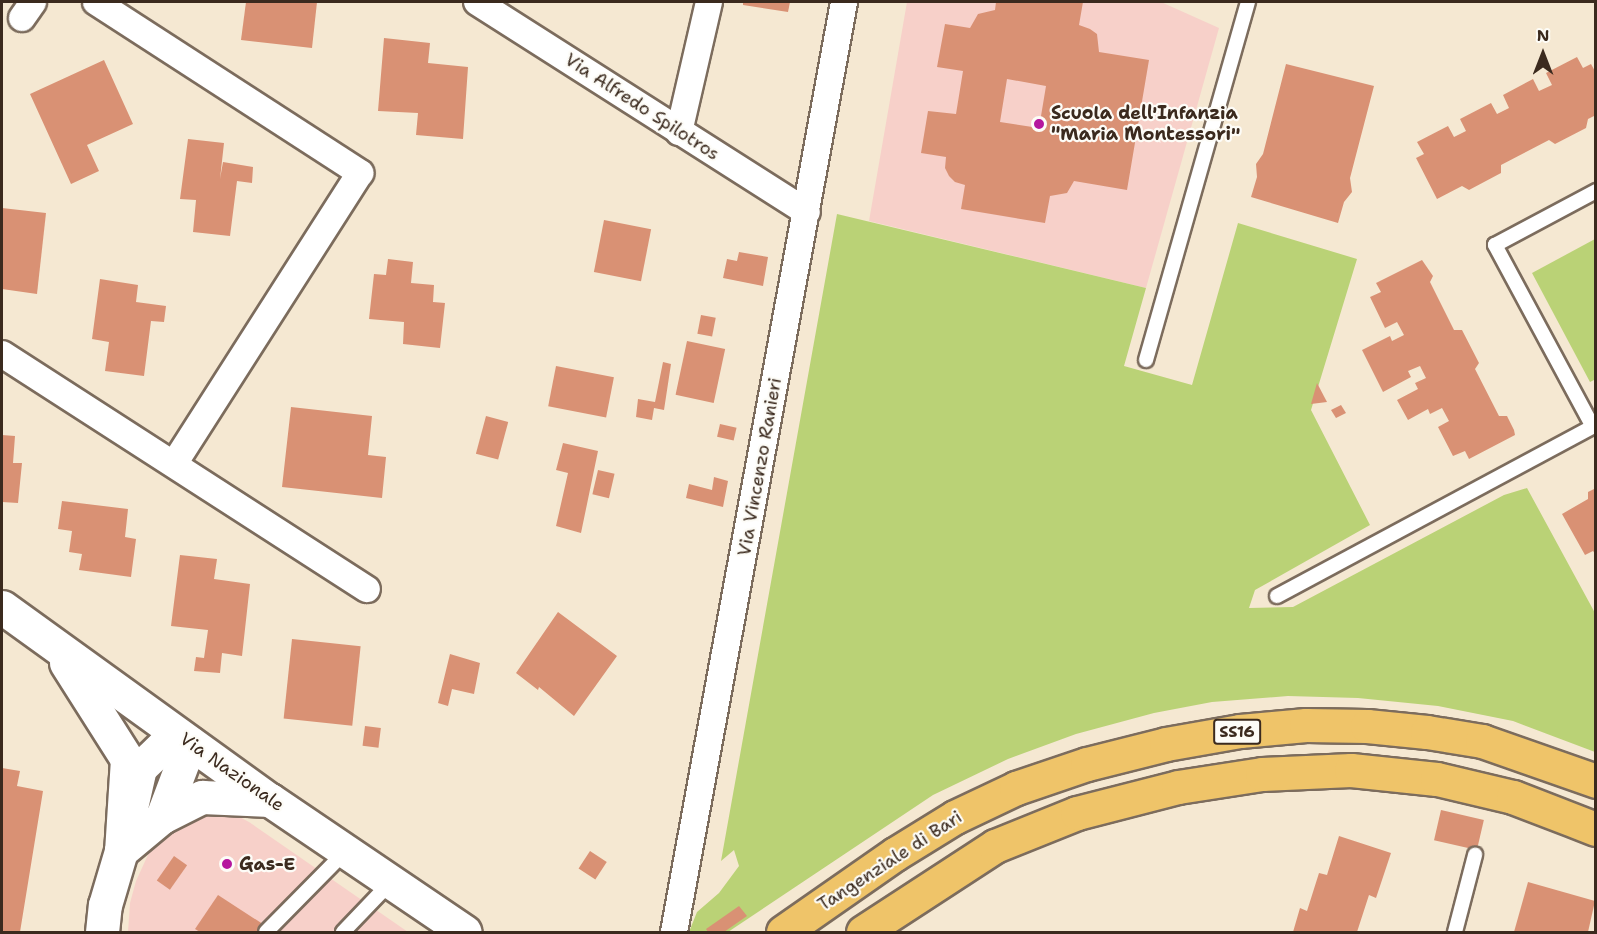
<!DOCTYPE html>
<style>
body{margin:0}
#map{position:relative;width:1597px;height:934px;overflow:hidden;background:#f5e8d2;font-family:"Shantell Sans",sans-serif}
div>[style]{position:absolute}
[style*='--x']{left:calc(var(--x)*1px);top:calc(var(--y)*1px);width:calc(var(--w)*1px);rotate:calc(var(--a)*1deg)}
.built>*{inset:0;background:#f7d0c9}
.green>*{inset:0;background:#bad276}
.building>*{inset:0;background:#d99174;transform-origin:0 0}
.roads{filter:drop-shadow(2px 0 #7c6c5d) drop-shadow(-2px 0 #7c6c5d) drop-shadow(0 2px #7c6c5d) drop-shadow(0 -2px #7c6c5d)}
.service>*{height:14px;margin:-7px;padding:0 7px;transform-origin:7px;border-radius:7px;background:#fff}
.minor>*{height:26px;margin:-13px;padding:0 13px;transform-origin:13px;border-radius:13px;background:#fff}
.tertiary>*{height:33px;margin:-16.5px;padding:0 16.5px;transform-origin:16.5px;border-radius:16.5px;background:#fff}
.trunk>*{height:33px;margin:-16.5px;padding:0 16.5px;transform-origin:16.5px;border-radius:16.5px;background:#efc469}
.dots>*{width:16px;height:16px;translate:-50% -50%;box-sizing:border-box;border:3px solid #fdfcf7;border-radius:50%}
span{translate:-50% -50%;white-space:nowrap;text-align:center;line-height:1.15;-webkit-text-stroke:4.5px #fdfcf7;paint-order:stroke}
.shield-label span{padding:2px 4px;background:#fdfcf7;border:2px solid;border-radius:4px;-webkit-text-stroke-width:0}
.shield-label{font-size:16px;color:#3b2a1e;font-weight:700}
.street-label{font-size:18px;color:#3b2a1e}
.poi-label{font-size:18px;color:#3b2a1e;font-weight:700}
.left{translate:0 -50%;text-align:left}
.frame{position:absolute;inset:0;border:3px solid #3b2a1e;pointer-events:none}
.north{position:absolute;left:1513px;top:24px;width:60px;height:60px;-webkit-text-stroke:4px #fdfcf7;paint-order:stroke;rotate:0deg;font-size:16px;font-weight:700;line-height:24px;text-align:center;color:#3b2a1e}
.north::after{content:'';display:block;margin:auto;width:21px;height:27px;background:#3b2a1e;clip-path:polygon(50% 0,100% 100%,50% 72%,0 100%)}
</style>
<div id="map">
<div class="built">
<i style="clip-path:polygon(907px 2px,1161px 2px,1219px 28px,1146px 288px,869px 221px)"></i>
<i style="clip-path:polygon(200px 811px,232px 813px,249px 822px,408px 932px,128px 932px,130px 903px,136px 881px,152px 846px,163px 832px)"></i>
</div>
<div class="green">
<i style="clip-path:polygon(837px 214px,1146px 288px,1124px 366px,1192px 385px,1238px 223px,1357px 259px,1311px 410px,1370px 525px,1255px 590px,1249px 608px,1293px 607px,1504px 495px,1527px 488px,1595px 613px,1595px 752px,1513px 721px,1438px 706px,1358px 698px,1288px 696px,1212px 702px,1154px 713px,1076px 734px,1008px 759px,933px 795px,728px 932px,689px 932px,697px 912px,719px 893px,739px 866px,734px 850px,721px 861px)"></i>
<i style="clip-path:polygon(1595px 239px,1596px 379px,1590px 382px,1532px 273px)"></i>
</div>
<div class="building">
<i style="clip-path:polygon(246px 2px,317px 2px,312px 48px,241px 40px)"></i>
<i style="clip-path:polygon(743px 2px,790px 2px,788px 12px,743px 5px)"></i>
<i style="clip-path:polygon(evenodd,996px 2px,1083px 2px,1079px 25px,1090px 29px,1097px 34px,1099px 52px,1149px 60px,1127px 190px,1074px 181px,1067px 193px,1050px 196px,1045px 223px,961px 209px,965px 185px,955px 182px,949px 176px,945px 168px,946px 157px,921px 153px,928px 111px,956px 114px,963px 71px,937px 67px,945px 24px,970px 28px,978px 14px,995px 10px,996px 2px,1007px 79px,1046px 86px,1039px 128px,1000px 122px,1007px 79px)"></i>
<i style="clip-path:polygon(384px 38px,430px 43px,428px 63px,468px 67px,463px 139px,416px 135px,418px 113px,378px 111px)"></i>
<i style="clip-path:polygon(1577px 57px,1583px 68px,1591px 64px,1596px 73px,1596px 115px,1588px 119px,1586px 128px,1555px 144px,1549px 140px,1501px 165px,1501px 173px,1469px 190px,1462px 186px,1437px 199px,1416px 158px,1424px 154px,1417px 142px,1448px 126px,1454px 137px,1466px 131px,1460px 119px,1491px 103px,1497px 114px,1509px 108px,1503px 95px,1533px 79px,1539px 91px,1552px 85px,1546px 73px)"></i>
<i style="clip-path:polygon(104px 60px,133px 124px,87px 145px,99px 171px,71px 184px,30px 94px)"></i>
<i style="clip-path:polygon(1286px 64px,1374px 86px,1350px 178px,1352px 192px,1344px 202px,1338px 223px,1251px 197px,1257px 177px,1256px 164px,1263px 154px)"></i>
<i style="clip-path:polygon(188px 139px,224px 143px,220px 179px,223px 162px,253px 167px,252px 183px,237px 181px,230px 236px,193px 232px,196px 200px,180px 199px)"></i>
<i style="clip-path:polygon(2px 208px,46px 213px,37px 294px,2px 289px)"></i>
<i style="left:604px;top:220px;width:48px;height:53px;rotate:11deg"></i>
<i style="clip-path:polygon(739px 252px,768px 257px,763px 286px,723px 278px,727px 259px,737px 261px)"></i>
<i style="clip-path:polygon(388px 259px,413px 262px,411px 283px,434px 285px,433px 302px,445px 303px,440px 348px,403px 344px,404px 322px,369px 319px,374px 274px,386px 275px)"></i>
<i style="clip-path:polygon(1422px 260px,1433px 276px,1430px 282px,1454px 330px,1462px 330px,1479px 363px,1475px 369px,1499px 416px,1507px 416px,1514px 430px,1515px 435px,1469px 459px,1465px 451px,1453px 456px,1438px 427px,1449px 421px,1442px 408px,1430px 414px,1428px 409px,1408px 420px,1397px 400px,1418px 389px,1415px 383px,1426px 378px,1420px 366px,1408px 371px,1411px 377px,1383px 392px,1362px 350px,1390px 336px,1392px 341px,1404px 335px,1397px 322px,1385px 328px,1370px 297px,1381px 292px,1376px 283px)"></i>
<i style="clip-path:polygon(100px 279px,138px 285px,136px 302px,166px 306px,164px 322px,151px 321px,144px 376px,105px 371px,109px 342px,92px 339px)"></i>
<i style="left:701px;top:315px;width:15px;height:19px;rotate:11deg"></i>
<i style="left:687px;top:341px;width:39px;height:55px;rotate:12deg"></i>
<i style="clip-path:polygon(663px 362px,671px 364px,664px 410px,654px 408px,652px 420px,636px 417px,638px 399px,655px 402px)"></i>
<i style="left:556px;top:366px;width:59px;height:41px;rotate:11deg"></i>
<i style="clip-path:polygon(1317px 383px,1327px 402px,1311px 404px)"></i>
<i style="clip-path:polygon(1341px 405px,1346px 413px,1336px 418px,1331px 410px)"></i>
<i style="clip-path:polygon(291px 407px,372px 416px,368px 455px,386px 457px,382px 498px,282px 487px)"></i>
<i style="left:486px;top:416px;width:23px;height:39px;rotate:15deg"></i>
<i style="left:720px;top:424px;width:17px;height:13px;rotate:13deg"></i>
<i style="clip-path:polygon(2px 435px,15px 436px,13px 463px,22px 463px,18px 503px,2px 502px)"></i>
<i style="clip-path:polygon(563px 443px,598px 451px,581px 533px,556px 526px,568px 473px,556px 470px)"></i>
<i style="left:598px;top:470px;width:17px;height:25px;rotate:13deg"></i>
<i style="clip-path:polygon(714px 477px,728px 481px,723px 507px,686px 498px,689px 484px,712px 490px)"></i>
<i style="clip-path:polygon(1596px 488px,1596px 555px,1593px 551px,1585px 555px,1562px 514px,1588px 499px,1588px 492px)"></i>
<i style="clip-path:polygon(62px 501px,128px 509px,125px 537px,136px 539px,131px 577px,79px 570px,82px 554px,69px 552px,72px 531px,58px 529px)"></i>
<i style="clip-path:polygon(180px 555px,217px 559px,214px 579px,250px 584px,242px 656px,222px 653px,220px 673px,194px 671px,196px 657px,204px 658px,208px 630px,171px 626px)"></i>
<i style="clip-path:polygon(558px 612px,617px 656px,574px 716px,539px 687px,538px 690px,516px 673px)"></i>
<i style="left:292px;top:639px;width:69px;height:80px;rotate:6deg"></i>
<i style="clip-path:polygon(450px 654px,480px 663px,474px 694px,452px 689px,448px 706px,438px 703px)"></i>
<i style="left:365px;top:726px;width:16px;height:20px;rotate:7deg"></i>
<i style="clip-path:polygon(2px 768px,20px 771px,17px 786px,43px 791px,20px 932px,2px 932px)"></i>
<i style="left:1441px;top:810px;width:44px;height:31px;rotate:13deg"></i>
<i style="clip-path:polygon(1339px 836px,1391px 853px,1376px 898px,1369px 895px,1357px 932px,1293px 932px,1300px 908px,1307px 911px,1319px 873px,1327px 875px)"></i>
<i style="left:590px;top:851px;width:20px;height:21px;rotate:33deg"></i>
<i style="left:174px;top:856px;width:16px;height:30px;rotate:35deg"></i>
<i style="clip-path:polygon(1528px 882px,1595px 901px,1588px 932px,1514px 932px)"></i>
<i style="clip-path:polygon(218px 895px,275px 932px,200px 932px,195px 929px)"></i>
<i style="clip-path:polygon(739px 906px,747px 916px,724px 932px,708px 932px,706px 929px)"></i>
</div>
<div class="roads">
<div class="service">
<i style="--x:1146;--y:360;--w:372;--a:-74.1"></i>
<i style="--x:1593;--y:427;--w:207;--a:-118.3"></i>
<i style="--x:1495;--y:245;--w:115;--a:-28.1"></i>
<i style="--x:1277;--y:596;--w:362;--a:-28.2"></i>
<i style="--x:266;--y:932;--w:114;--a:-45.4"></i>
<i style="--x:343;--y:932;--w:69;--a:-46.2"></i>
<i style="--x:1455;--y:932;--w:80;--a:-75.4"></i>
</div>
<div class="minor">
<i style="--x:96;--y:2;--w:315;--a:32.9"></i>
<i style="--x:360;--y:173;--w:345;--a:122.6"></i>
<i style="--x:477;--y:2;--w:391;--a:32.5"></i>
<i style="--x:22;--y:18;--w:19;--a:-55"></i>
<i style="--x:679;--y:132;--w:133;--a:-77"></i>
<i style="--x:2;--y:354;--w:434;--a:32.8"></i>
<i style="--x:674;--y:932;--w:945;--a:-79.64"></i>
</div>
<div class="tertiary">
<i style="--x:2;--y:607;--w:330;--a:35.8"></i>
<i style="--x:270;--y:800;--w:235;--a:34.1"></i>
<i style="--x:66;--y:663;--w:114;--a:57.6"></i>
<i style="--x:127;--y:759;--w:92;--a:93.7"></i>
<i style="--x:162;--y:817;--w:79;--a:-69.3"></i>
<i style="--x:121;--y:851;--w:53;--a:-39.7"></i>
<i style="--x:162;--y:817;--w:45;--a:-26.6"></i>
<i style="--x:202;--y:797;--w:68;--a:2.5"></i>
<i style="--x:102;--y:932;--w:27;--a:-84"></i>
<i style="--x:105;--y:905;--w:56;--a:-73.5"></i>
<i style="--x:121;--y:851;--w:85;--a:-77.1"></i>
<i style="--x:140;--y:768;--w:33;--a:-44"></i>
<i style="--x:164;--y:745;--w:26;--a:-4"></i>
</div>
<div class="trunk">
<i style="--x:783;--y:932;--w:136;--a:-34.9"></i>
<i style="--x:895;--y:854;--w:70;--a:-31.7"></i>
<i style="--x:955;--y:817;--w:68;--a:-25.4"></i>
<i style="--x:1016;--y:788;--w:75;--a:-18.7"></i>
<i style="--x:1087;--y:764;--w:81;--a:-14.2"></i>
<i style="--x:1166;--y:744;--w:75;--a:-10"></i>
<i style="--x:1240;--y:731;--w:66;--a:-5.2"></i>
<i style="--x:1306;--y:725;--w:61;--a:0.9"></i>
<i style="--x:1367;--y:726;--w:60;--a:5.7"></i>
<i style="--x:1427;--y:732;--w:56;--a:9.3"></i>
<i style="--x:1482;--y:741;--w:121;--a:19.3"></i>
<i style="--x:863;--y:932;--w:158;--a:-33.1"></i>
<i style="--x:995;--y:846;--w:88;--a:-21.9"></i>
<i style="--x:1077;--y:813;--w:104;--a:-14.4"></i>
<i style="--x:1178;--y:787;--w:85;--a:-8.8"></i>
<i style="--x:1262;--y:774;--w:89;--a:-2.6"></i>
<i style="--x:1351;--y:770;--w:86;--a:6"></i>
<i style="--x:1437;--y:779;--w:78;--a:13.3"></i>
<i style="--x:1513;--y:797;--w:89;--a:21.1"></i>
</div>
</div>
<div class="dots">
<i style="left:1039px;top:124px;background:#b5179e"></i>
<i style="left:227px;top:864px;background:#b5179e"></i>
</div>
<div class="shield-label">
<span style="left:1237px;top:732px">SS16</span>
</div>
<div class="street-label">
<span style="left:642px;top:107px;rotate:33deg">Via Alfredo Spilotros</span>
<span style="left:760px;top:467px;rotate:-80deg">Via Vincenzo Ranieri</span>
<span style="left:232px;top:772px;rotate:35deg">Via Nazionale</span>
<span style="left:890px;top:861px;rotate:-33deg">Tangenziale di Bari</span>
</div>
<div class="poi-label">
<span class="left" style="left:1051px;top:124px">Scuola dell'Infanzia<br>"Maria Montessori"</span>
<span class="left" style="left:239px;top:864px">Gas-E</span>
</div>
<div class="frame"></div>
<div class="north">N</div>
</div>
